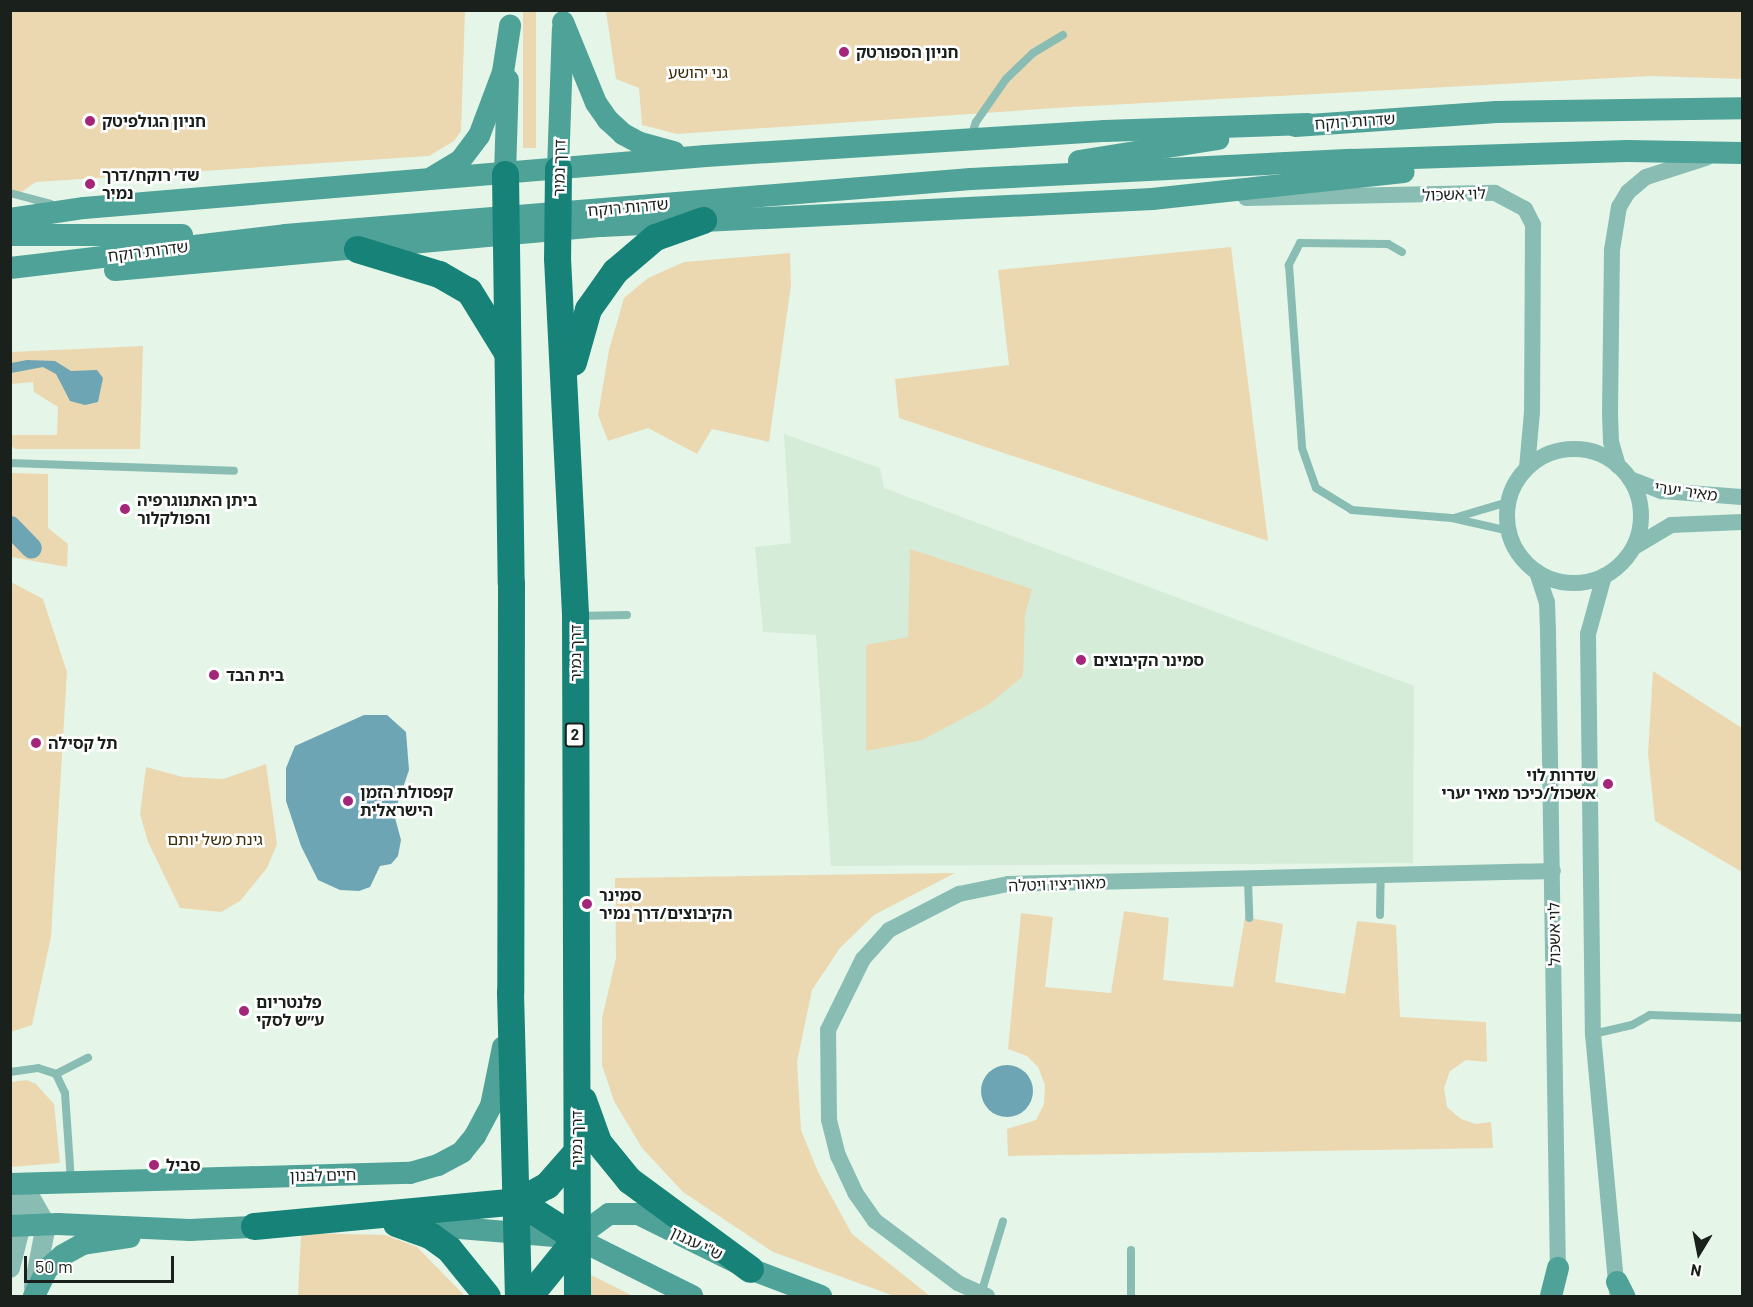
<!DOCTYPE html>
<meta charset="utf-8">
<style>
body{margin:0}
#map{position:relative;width:1753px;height:1307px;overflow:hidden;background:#e5f6e8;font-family:Barlow,"Noto Sans Hebrew",sans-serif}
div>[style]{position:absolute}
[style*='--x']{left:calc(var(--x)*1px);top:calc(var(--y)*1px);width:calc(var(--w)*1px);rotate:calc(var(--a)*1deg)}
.built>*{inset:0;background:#d4ecd8}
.green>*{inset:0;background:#ebd8b1;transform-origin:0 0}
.water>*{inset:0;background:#6da5b4}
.round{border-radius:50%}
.canal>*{height:21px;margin:-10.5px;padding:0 10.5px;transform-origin:10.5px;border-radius:10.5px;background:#6da5b4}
.service>*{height:8px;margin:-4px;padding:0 4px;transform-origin:4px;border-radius:4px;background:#89bdb4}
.minor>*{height:16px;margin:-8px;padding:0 8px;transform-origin:8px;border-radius:8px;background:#89bdb4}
.minor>.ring{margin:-8px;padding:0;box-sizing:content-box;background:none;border:16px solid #89bdb4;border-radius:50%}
.tertiary>*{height:20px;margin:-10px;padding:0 10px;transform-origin:10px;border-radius:10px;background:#89bdb4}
.secondary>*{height:22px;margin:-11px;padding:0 11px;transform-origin:11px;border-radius:11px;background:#4fa297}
.trunk>*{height:27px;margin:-13.5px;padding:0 13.5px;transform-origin:13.5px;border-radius:13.5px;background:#168278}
.dots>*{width:16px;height:16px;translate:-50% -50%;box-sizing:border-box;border:3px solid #fff;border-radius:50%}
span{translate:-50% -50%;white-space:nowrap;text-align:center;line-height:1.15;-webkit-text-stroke:5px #fff;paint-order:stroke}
.shield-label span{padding:2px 4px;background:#fff;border:2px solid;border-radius:4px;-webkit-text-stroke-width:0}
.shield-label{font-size:15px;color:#1a201b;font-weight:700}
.poi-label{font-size:16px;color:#1a201b;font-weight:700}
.left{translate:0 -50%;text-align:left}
.right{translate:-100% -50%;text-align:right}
.park-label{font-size:16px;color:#3c2c07}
.street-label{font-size:16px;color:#1a201b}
.frame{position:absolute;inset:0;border:12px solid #1a201b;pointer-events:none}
.north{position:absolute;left:1669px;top:1223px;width:60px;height:60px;-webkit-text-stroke:4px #fff;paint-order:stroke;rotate:190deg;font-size:16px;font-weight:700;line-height:24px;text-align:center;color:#1a201b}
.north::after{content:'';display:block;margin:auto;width:21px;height:27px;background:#1a201b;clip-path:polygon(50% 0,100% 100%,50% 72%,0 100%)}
.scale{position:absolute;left:24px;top:1256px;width:150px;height:27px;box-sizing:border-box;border:3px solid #1a201b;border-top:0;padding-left:8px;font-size:18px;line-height:21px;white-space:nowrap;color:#1a201b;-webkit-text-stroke:4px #fff;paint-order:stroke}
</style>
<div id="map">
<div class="built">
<i style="clip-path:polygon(784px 434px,880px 468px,884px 488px,1414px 686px,1413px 863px,831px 866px,816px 635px,763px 632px,755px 547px,791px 543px)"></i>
</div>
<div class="green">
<i style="clip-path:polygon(11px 11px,465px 11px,461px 131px,454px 141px,429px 156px,36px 182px,11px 199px)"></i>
<i style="left:523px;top:11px;width:13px;height:137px"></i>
<i style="clip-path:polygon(606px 11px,1742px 11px,1742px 79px,1652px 76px,1071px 107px,677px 134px,642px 125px,639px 88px,616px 79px)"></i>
<i style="clip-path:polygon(1231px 247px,1268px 541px,899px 418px,895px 379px,1009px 365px,998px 270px)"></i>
<i style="clip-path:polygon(790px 253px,791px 285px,769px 442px,712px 429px,697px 454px,648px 428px,608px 441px,598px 415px,609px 350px,624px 298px,648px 278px,684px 262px)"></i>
<i style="clip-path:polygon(143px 346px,140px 449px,15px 449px,11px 445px,11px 435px,57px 435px,58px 407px,34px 392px,33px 382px,11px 384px,11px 352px)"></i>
<i style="clip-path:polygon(11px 473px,48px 474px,48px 528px,68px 544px,67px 567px,11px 557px)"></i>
<i style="clip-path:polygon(910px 549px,1032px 589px,1025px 615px,1023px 676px,988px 705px,922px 740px,866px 751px,866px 645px,908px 637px)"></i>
<i style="clip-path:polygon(11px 582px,43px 599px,67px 672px,51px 937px,32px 1025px,11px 1032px)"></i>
<i style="clip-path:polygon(1653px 671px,1742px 728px,1742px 872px,1655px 821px,1648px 753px)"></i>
<i style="clip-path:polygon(266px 764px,277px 844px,267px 868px,240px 901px,221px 912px,180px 908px,148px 842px,140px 814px,146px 767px,183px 777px,223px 779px)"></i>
<i style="clip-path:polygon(955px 873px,874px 915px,840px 948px,812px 990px,797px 1062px,801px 1130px,818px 1172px,852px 1234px,930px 1296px,894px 1296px,773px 1252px,683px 1192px,642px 1148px,614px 1101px,602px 1065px,602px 1018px,616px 958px,615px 878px)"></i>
<i style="clip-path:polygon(1124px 911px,1169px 918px,1163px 980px,1233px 987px,1245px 917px,1283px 924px,1275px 982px,1345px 994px,1357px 921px,1396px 925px,1400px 1017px,1486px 1022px,1487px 1062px,1466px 1060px,1450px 1071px,1444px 1088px,1447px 1107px,1461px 1119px,1476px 1124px,1491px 1122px,1493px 1148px,1008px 1156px,1007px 1129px,1036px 1120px,1044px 1104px,1045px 1085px,1038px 1067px,1027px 1056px,1008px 1049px,1021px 913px,1053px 917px,1045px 987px,1111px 993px)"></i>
<i style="clip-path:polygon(27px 1080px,36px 1084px,54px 1104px,60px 1163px,11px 1167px,11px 1082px)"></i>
<i style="clip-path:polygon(301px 1233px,385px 1235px,417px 1247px,465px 1296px,298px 1296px)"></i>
<i style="clip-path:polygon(587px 1273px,633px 1296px,587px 1296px)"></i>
</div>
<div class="water">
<i style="clip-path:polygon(27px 360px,55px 361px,71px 371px,97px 370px,103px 378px,98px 402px,85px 405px,70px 401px,56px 374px,43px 367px,11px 373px,11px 363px)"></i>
<i style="clip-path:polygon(364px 715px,387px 715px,406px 732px,409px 770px,394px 814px,401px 840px,398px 856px,391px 864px,380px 866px,370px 887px,359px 891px,340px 890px,318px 880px,301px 846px,286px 801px,286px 768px,295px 746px)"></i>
<i class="round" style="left:981px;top:1065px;width:52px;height:52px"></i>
</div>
<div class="canal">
<i style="--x:10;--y:526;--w:30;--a:46"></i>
</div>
<div class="service">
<i style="--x:971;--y:137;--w:16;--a:-72"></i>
<i style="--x:976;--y:122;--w:52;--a:-55.1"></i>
<i style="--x:1006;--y:79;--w:37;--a:-44"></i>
<i style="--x:1033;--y:53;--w:35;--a:-31"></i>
<i style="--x:10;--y:193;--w:42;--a:15"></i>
<i style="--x:1402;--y:252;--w:16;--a:-150"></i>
<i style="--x:1388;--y:244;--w:88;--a:-179.3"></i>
<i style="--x:1300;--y:243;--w:25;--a:117"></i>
<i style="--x:1289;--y:265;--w:183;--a:85.9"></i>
<i style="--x:1302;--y:448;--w:42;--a:70.7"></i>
<i style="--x:1316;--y:488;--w:42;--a:31.4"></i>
<i style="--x:1352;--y:510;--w:100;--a:4.6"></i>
<i style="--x:1452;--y:518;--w:58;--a:12.8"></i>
<i style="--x:10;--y:463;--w:224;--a:2"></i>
<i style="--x:1454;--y:518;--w:56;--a:-16.5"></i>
<i style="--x:578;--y:616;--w:49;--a:-1.2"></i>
<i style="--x:1248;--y:880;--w:38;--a:88"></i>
<i style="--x:1380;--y:915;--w:39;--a:-89"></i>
<i style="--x:1593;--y:1034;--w:40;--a:-13"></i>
<i style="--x:1632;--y:1025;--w:21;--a:-29"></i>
<i style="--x:1650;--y:1015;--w:92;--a:1.9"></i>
<i style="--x:10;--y:1072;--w:28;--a:-8"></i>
<i style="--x:38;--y:1068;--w:19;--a:18"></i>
<i style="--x:56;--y:1074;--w:21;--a:65"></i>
<i style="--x:65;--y:1093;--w:88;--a:86.1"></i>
<i style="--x:56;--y:1074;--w:36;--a:-27"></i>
<i style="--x:1131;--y:1250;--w:46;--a:90"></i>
<i style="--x:981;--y:1294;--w:76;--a:-73.2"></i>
</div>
<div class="minor">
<i style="--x:1246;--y:198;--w:249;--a:-1.2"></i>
<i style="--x:1495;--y:193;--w:34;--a:28"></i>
<i style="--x:1525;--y:209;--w:18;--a:63"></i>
<i style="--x:1533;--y:225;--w:187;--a:90.3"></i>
<i style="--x:1532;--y:412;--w:56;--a:95.1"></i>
<i class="ring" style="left:1507px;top:449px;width:118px;height:118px"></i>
<i style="--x:1618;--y:466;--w:25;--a:-106"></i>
<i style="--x:1611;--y:442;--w:29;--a:-92"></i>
<i style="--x:1610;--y:413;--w:163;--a:-89.3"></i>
<i style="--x:1612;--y:250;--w:44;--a:-80.8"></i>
<i style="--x:1619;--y:207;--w:17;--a:-59"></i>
<i style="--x:1628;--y:192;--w:23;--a:-40"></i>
<i style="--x:1646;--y:177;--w:63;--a:-17.6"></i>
<i style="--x:1630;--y:479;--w:34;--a:21"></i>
<i style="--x:1662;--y:491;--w:80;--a:4.3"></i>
<i style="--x:1634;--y:547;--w:43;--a:-30.7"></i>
<i style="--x:1671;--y:525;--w:71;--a:-2.4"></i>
<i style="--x:1537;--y:572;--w:32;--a:72"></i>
<i style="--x:1547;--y:602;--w:29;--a:88"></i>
<i style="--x:1548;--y:631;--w:646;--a:89.11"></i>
<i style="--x:1604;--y:576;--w:60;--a:105.4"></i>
<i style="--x:1588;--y:634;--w:400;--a:89.3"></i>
<i style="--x:1593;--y:1034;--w:260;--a:84.7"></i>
<i style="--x:987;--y:1296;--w:32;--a:-156"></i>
<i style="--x:958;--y:1283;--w:104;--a:-143.2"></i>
<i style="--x:875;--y:1221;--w:35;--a:-125"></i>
<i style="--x:855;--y:1192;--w:40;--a:-115"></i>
<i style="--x:838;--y:1156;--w:37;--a:-104"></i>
<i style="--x:829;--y:1120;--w:90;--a:-90.6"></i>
<i style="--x:828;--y:1030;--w:79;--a:-63.8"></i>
<i style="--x:863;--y:959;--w:39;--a:-48"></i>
<i style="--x:889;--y:930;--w:79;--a:-27.2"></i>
<i style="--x:959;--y:894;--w:50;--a:-11.5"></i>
<i style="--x:1008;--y:884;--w:545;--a:-1.37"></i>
</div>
<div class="tertiary">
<i style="--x:22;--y:1183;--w:48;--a:60.3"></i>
<i style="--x:46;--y:1225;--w:63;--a:101"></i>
<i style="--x:10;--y:1268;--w:44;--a:-75.7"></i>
<i style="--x:21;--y:1225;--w:42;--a:-88.6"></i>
</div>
<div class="secondary">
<i style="--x:563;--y:22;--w:87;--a:67.8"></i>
<i style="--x:596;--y:103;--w:21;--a:55"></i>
<i style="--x:608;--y:120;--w:21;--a:43"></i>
<i style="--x:623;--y:134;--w:19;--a:28"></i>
<i style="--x:640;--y:143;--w:35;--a:15"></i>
<i style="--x:1295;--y:126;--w:202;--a:-4"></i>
<i style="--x:1497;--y:112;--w:245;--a:-0.9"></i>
<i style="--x:1079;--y:161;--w:141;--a:-9"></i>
<i style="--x:558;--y:169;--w:140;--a:-88"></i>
<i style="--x:505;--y:174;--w:94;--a:-88.2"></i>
<i style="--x:433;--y:177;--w:31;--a:-31"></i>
<i style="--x:460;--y:161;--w:31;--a:-53"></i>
<i style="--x:479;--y:136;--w:68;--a:-69.4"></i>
<i style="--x:503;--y:72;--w:47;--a:-81.3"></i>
<i style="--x:10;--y:219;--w:75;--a:-8.5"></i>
<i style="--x:84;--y:208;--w:624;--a:-4.78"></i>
<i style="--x:706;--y:156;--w:400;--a:-3.6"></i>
<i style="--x:1105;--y:131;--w:203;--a:-2"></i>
<i style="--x:10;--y:235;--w:172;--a:0"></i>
<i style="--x:10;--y:268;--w:277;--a:-6.8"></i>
<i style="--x:285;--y:235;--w:688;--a:-4.67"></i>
<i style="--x:971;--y:179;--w:381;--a:-2.9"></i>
<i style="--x:1352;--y:160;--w:275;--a:-1.9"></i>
<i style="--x:1627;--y:151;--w:115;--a:1"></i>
<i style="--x:115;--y:270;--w:489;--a:-5.2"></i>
<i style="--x:602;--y:226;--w:551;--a:-2.81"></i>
<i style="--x:1152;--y:199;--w:253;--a:-6.1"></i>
<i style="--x:10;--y:1184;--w:400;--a:-1.6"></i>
<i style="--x:410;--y:1173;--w:29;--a:-16"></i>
<i style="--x:438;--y:1165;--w:27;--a:-28"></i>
<i style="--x:462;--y:1152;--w:21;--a:-51"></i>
<i style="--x:475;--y:1136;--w:34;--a:-62"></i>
<i style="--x:491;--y:1106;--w:60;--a:-78.5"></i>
<i style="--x:411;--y:1224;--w:166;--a:4.8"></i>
<i style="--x:576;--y:1238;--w:130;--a:26.6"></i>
<i style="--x:10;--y:1226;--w:48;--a:-2.4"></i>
<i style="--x:58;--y:1224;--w:132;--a:2.6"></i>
<i style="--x:190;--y:1230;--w:80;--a:-2.9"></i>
<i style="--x:576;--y:1238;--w:41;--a:-36"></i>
<i style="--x:609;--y:1214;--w:29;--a:0"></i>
<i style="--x:638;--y:1214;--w:125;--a:26.2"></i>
<i style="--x:750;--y:1269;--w:76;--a:20.8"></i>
<i style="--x:1617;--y:1282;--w:16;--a:63"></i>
<i style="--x:34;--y:1296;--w:30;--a:-64"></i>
<i style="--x:47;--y:1269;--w:21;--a:-41"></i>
<i style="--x:63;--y:1255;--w:23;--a:-29"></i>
<i style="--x:83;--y:1244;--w:47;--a:-8.7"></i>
<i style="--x:1551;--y:1296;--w:29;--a:-76"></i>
</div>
<div class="trunk">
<i style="--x:558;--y:169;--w:89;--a:90.6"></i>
<i style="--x:557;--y:258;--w:358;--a:87.1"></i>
<i style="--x:575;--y:616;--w:680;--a:89.83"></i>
<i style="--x:505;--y:174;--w:409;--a:89.2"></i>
<i style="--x:511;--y:583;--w:409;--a:90.1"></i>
<i style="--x:510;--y:992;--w:304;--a:88.5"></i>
<i style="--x:357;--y:249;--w:86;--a:17"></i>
<i style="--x:439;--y:274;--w:34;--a:30"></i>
<i style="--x:469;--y:291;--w:70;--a:58.3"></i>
<i style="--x:573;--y:362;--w:55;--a:-74.2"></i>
<i style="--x:588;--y:309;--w:47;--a:-54.6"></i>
<i style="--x:615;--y:271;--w:52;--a:-40.4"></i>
<i style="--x:655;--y:237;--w:51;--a:-19.5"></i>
<i style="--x:583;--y:1100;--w:45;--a:70.3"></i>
<i style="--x:598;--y:1142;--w:49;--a:50.8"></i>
<i style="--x:629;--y:1180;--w:150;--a:36.3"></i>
<i style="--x:518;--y:1201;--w:69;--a:32.5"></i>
<i style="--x:396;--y:1223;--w:37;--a:20"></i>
<i style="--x:431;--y:1236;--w:22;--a:36"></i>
<i style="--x:449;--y:1249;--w:60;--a:51"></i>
<i style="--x:254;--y:1226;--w:265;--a:-5.4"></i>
<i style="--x:518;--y:1201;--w:33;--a:-29"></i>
<i style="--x:547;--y:1185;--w:44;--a:-48.7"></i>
<i style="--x:529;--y:1296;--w:75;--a:-51"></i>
</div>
<div class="dots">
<i style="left:844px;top:52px;background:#a3267a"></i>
<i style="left:90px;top:121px;background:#a3267a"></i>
<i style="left:90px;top:184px;background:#a3267a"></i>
<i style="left:125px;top:509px;background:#a3267a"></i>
<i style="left:1081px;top:660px;background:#a3267a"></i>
<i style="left:214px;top:675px;background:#a3267a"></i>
<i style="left:36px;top:743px;background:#a3267a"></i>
<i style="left:1608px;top:784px;background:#a3267a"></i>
<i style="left:348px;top:801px;background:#a3267a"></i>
<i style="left:587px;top:904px;background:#a3267a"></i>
<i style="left:244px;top:1011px;background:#a3267a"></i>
<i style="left:154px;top:1165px;background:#a3267a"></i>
</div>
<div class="shield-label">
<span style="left:575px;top:735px">2</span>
</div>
<div class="poi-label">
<span class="left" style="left:856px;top:52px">חניון הספורטק</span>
<span class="left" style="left:102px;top:121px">חניון הגולפיטק</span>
<span class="left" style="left:102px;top:184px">שד׳ רוקח/דרך<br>נמיר</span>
<span class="left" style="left:137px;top:509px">ביתן האתנוגרפיה<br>והפולקלור</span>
<span class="left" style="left:1093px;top:660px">סמינר הקיבוצים</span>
<span class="left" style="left:226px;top:675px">בית הבד</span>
<span class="left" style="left:48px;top:743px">תל קסילה</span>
<span class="right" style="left:1596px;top:784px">שדרות לוי<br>אשכול/כיכר מאיר יערי</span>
<span class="left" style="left:360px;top:801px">קפסולת הזמן<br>הישראלית</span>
<span class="left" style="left:599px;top:904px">סמינר<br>הקיבוצים/דרך נמיר</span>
<span class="left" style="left:256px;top:1011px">פלנטריום<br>ע״ש לסקי</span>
<span class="left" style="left:166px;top:1165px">סביל</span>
</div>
<div class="park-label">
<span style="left:698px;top:72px">גני יהושע</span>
<span style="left:215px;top:839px">גינת משל יותם</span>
</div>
<div class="street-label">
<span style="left:1355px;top:121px;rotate:-4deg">שדרות רוקח</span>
<span style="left:559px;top:168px;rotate:-89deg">דרך נמיר</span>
<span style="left:1454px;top:194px;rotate:-2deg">לוי אשכול</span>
<span style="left:628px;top:207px;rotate:-5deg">שדרות רוקח</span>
<span style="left:148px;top:251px;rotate:-7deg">שדרות רוקח</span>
<span style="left:1686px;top:491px;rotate:8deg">מאיר יערי</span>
<span style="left:575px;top:653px;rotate:-90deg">דרך נמיר</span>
<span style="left:1057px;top:884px;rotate:-2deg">מאוריציו ויטלה</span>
<span style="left:1554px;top:934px;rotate:-91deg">לוי אשכול</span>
<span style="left:576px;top:1139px;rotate:-90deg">דרך נמיר</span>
<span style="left:323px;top:1175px;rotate:-1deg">חיים לבנון</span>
<span style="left:697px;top:1243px;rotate:26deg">ש''י עגנון</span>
</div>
<div class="frame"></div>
<div class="north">N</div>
<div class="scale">50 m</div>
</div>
